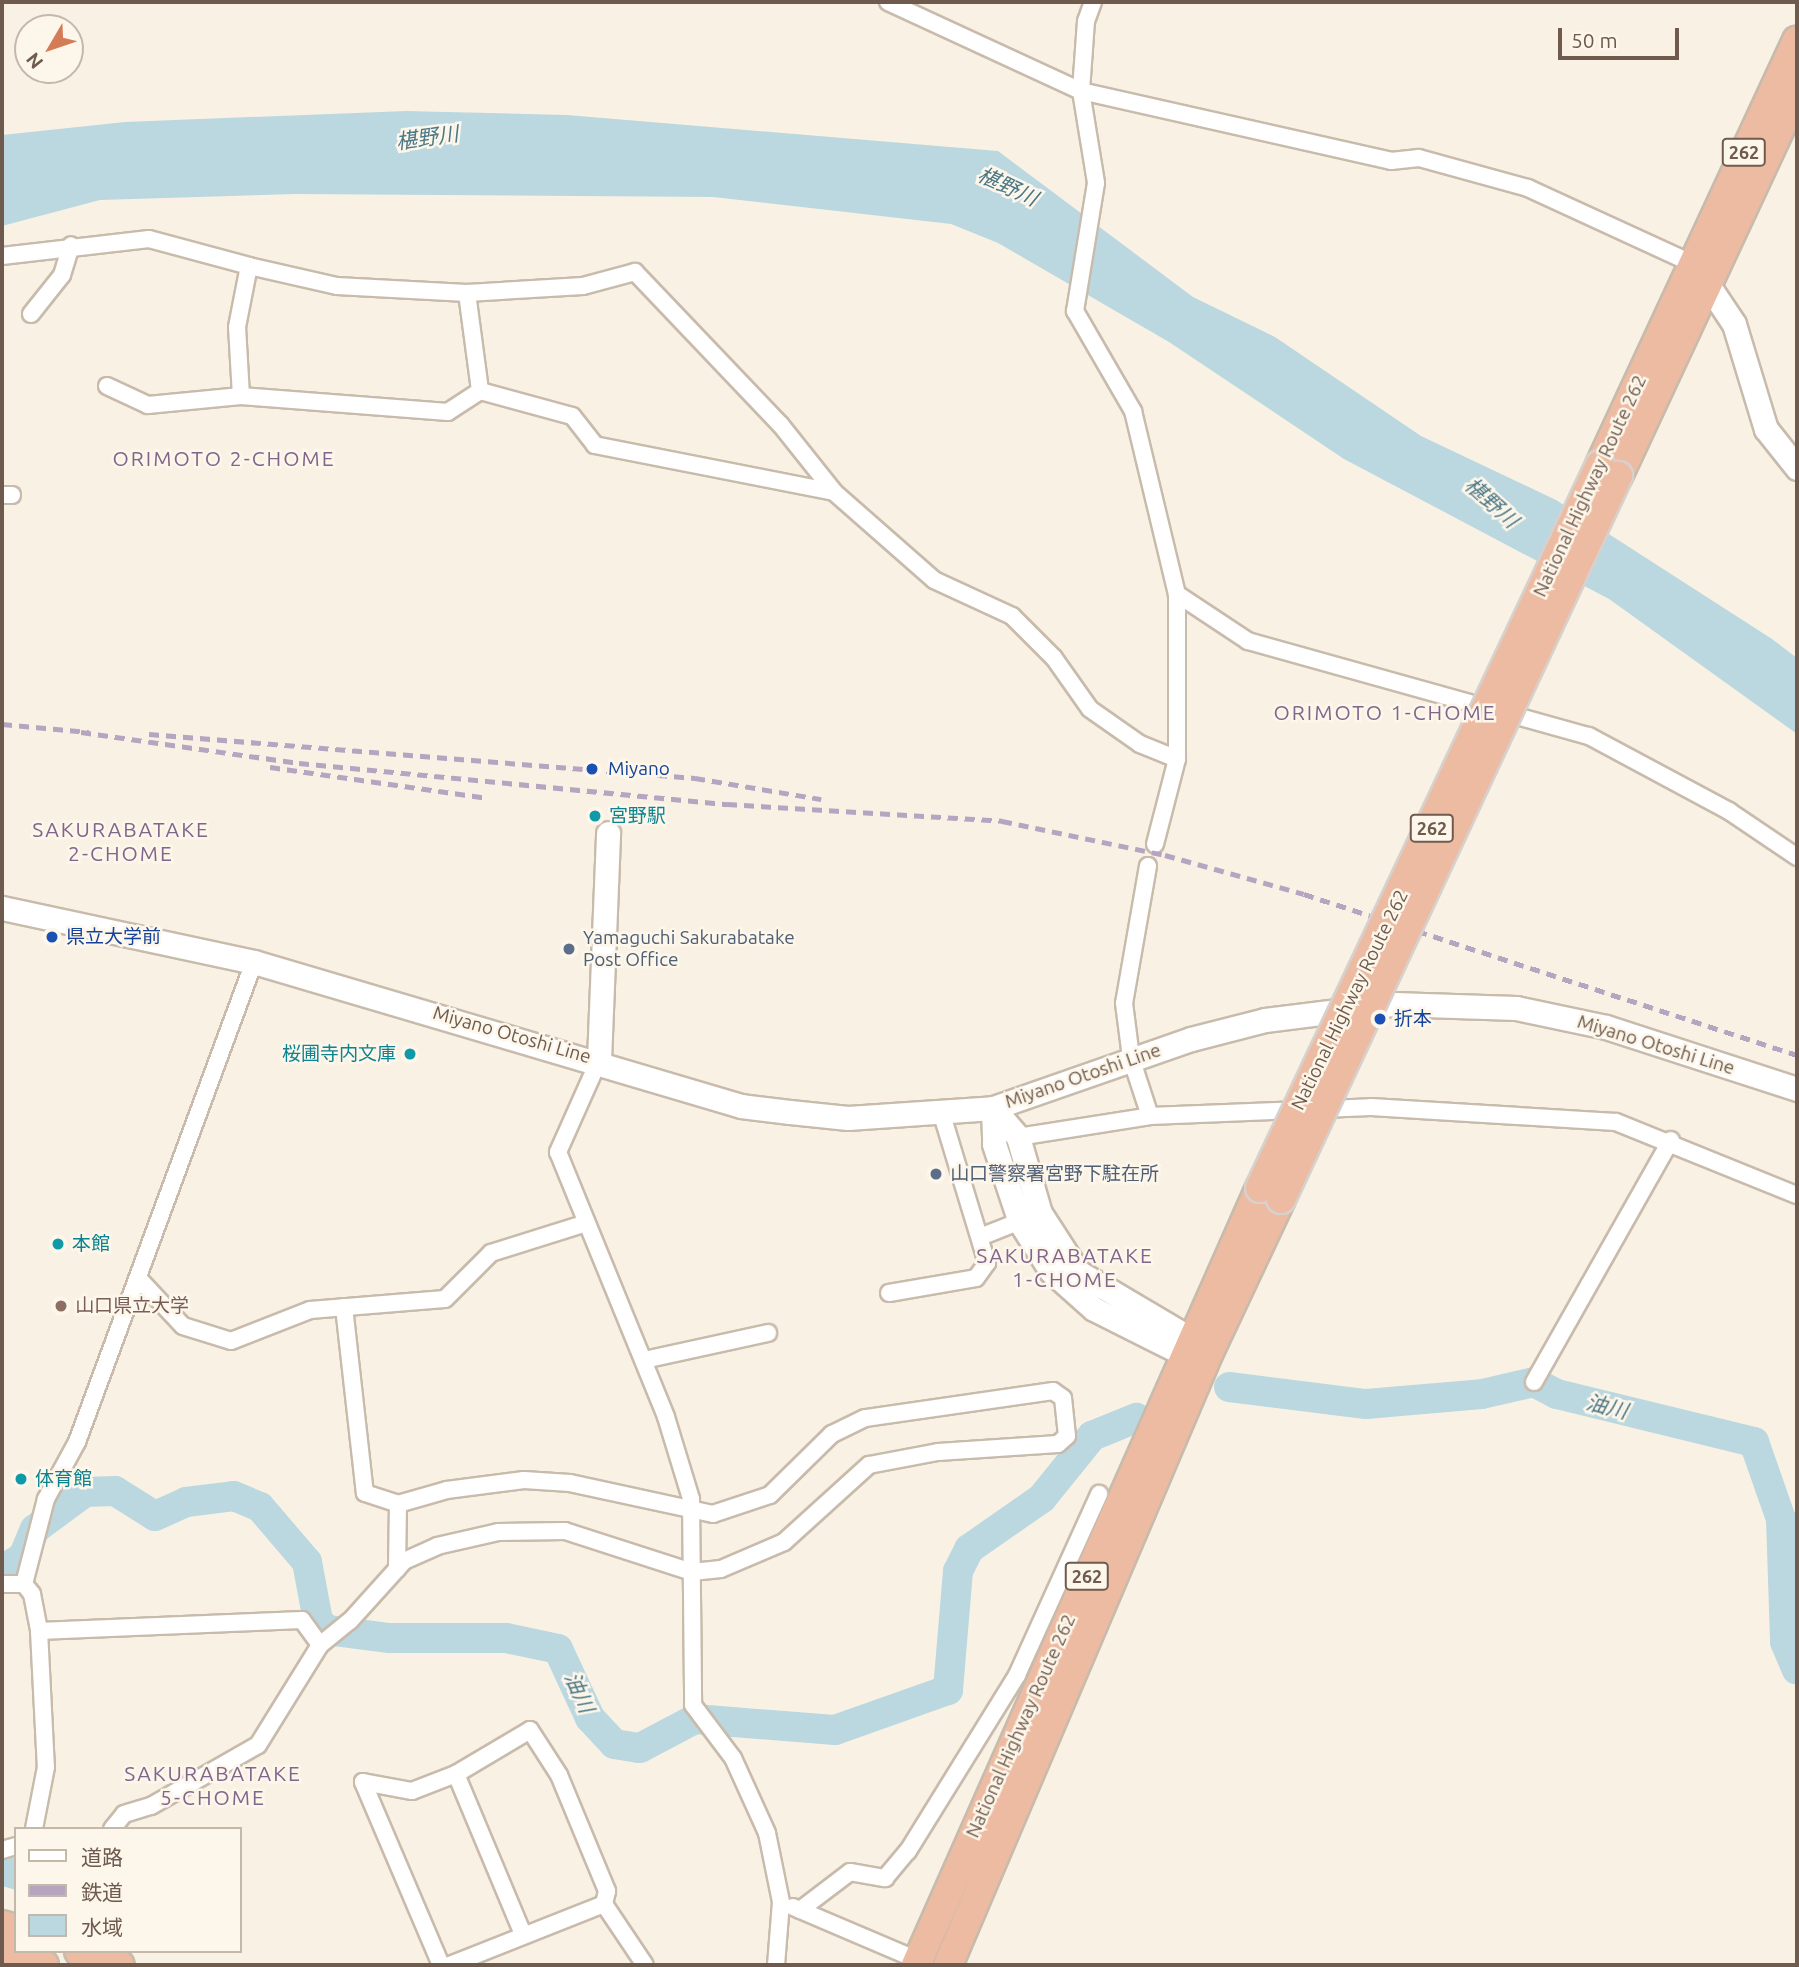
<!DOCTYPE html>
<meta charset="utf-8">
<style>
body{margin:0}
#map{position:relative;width:1799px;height:1967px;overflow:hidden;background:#f9f2e4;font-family:Ubuntu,"Noto Sans JP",sans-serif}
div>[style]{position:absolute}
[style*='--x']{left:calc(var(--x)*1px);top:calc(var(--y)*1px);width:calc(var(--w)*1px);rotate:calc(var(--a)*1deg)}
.water>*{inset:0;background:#bbd8e0}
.river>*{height:30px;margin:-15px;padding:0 15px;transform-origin:15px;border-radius:15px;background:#bbd8e0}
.roads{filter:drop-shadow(2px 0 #c8bbac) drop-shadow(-2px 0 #c8bbac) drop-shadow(0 2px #c8bbac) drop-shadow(0 -2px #c8bbac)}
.street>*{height:16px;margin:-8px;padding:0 8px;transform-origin:8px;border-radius:8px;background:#fff}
.secondary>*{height:23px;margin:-11.5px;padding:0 11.5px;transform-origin:11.5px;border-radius:11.5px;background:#fff}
.highway>*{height:28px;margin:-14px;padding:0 14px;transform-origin:14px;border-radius:14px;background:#ecbba2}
.rail>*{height:5px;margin-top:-2.5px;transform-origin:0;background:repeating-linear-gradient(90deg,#b6a4c1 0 10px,transparent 0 17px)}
.bridges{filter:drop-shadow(2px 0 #d6d1cd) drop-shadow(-2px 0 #d6d1cd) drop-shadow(0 2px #d6d1cd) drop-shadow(0 -2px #d6d1cd)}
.highway-bridge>*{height:28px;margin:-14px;padding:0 14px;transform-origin:14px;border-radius:14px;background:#ecbba2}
.dots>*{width:19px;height:19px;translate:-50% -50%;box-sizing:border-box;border:4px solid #fdf6ea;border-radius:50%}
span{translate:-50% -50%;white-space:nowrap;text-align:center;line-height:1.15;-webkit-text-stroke:5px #fdf6ea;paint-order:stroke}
.shield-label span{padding:2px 5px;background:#fdf6ea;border:2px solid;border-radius:5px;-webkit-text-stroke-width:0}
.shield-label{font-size:18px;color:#6e5b4d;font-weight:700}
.street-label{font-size:19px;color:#6e5b4d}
.transit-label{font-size:19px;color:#164399}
.left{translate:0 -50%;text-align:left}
.culture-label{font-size:19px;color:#0d838f}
.right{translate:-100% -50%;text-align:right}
.service-label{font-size:19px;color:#4e5e75}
.education-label{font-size:19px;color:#785e54}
.water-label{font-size:21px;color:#4c7886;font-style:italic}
.neighbourhood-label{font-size:21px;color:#81658b;letter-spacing:2px}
.frame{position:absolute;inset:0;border:4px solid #6e5b4d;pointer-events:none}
.legend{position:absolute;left:14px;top:1827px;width:228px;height:126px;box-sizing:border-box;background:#fdf6ea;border:2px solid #c4b8ab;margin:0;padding:9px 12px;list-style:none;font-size:21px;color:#6e5b4d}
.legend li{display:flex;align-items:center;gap:14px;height:35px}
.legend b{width:35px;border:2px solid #c4b8ab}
.north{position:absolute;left:14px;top:14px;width:70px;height:70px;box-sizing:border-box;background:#fdf6ea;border:2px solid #c4b8ab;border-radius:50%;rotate:231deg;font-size:19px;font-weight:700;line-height:28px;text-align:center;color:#6e5b4d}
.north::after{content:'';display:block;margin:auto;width:24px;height:32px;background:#d57c57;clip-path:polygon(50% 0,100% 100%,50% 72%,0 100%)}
.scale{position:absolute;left:1558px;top:28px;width:121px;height:32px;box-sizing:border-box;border:4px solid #6e5b4d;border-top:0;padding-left:9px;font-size:21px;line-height:24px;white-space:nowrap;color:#6e5b4d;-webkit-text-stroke:5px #fdf6ea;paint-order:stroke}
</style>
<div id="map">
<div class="water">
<i style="clip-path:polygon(406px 111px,567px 115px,998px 151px,1193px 297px,1275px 337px,1421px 436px,1556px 500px,1772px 639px,1797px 658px,1797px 734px,1609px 599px,1344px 459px,1169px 342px,998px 243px,951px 224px,713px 197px,295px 194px,100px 200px,2px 226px,2px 135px,125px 122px)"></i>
<i style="clip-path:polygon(16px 1857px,16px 1890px,2px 1886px,2px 1859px)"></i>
</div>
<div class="river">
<i style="--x:1229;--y:1387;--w:138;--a:7.1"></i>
<i style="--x:1366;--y:1404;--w:116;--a:-4.9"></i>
<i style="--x:1482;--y:1394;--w:53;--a:-13"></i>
<i style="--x:1534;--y:1382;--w:26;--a:28"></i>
<i style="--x:1557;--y:1394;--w:203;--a:13.7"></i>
<i style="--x:1754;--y:1442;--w:82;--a:70.7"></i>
<i style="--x:1781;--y:1519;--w:123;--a:88.1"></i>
<i style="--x:1785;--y:1642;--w:30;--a:67"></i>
<i style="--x:2;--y:1570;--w:25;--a:-32"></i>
<i style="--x:23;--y:1557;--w:30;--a:-67"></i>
<i style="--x:35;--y:1529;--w:62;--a:-36.5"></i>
<i style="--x:85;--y:1492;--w:30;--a:-2"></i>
<i style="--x:115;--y:1491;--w:47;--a:32"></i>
<i style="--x:155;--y:1516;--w:34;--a:-24"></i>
<i style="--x:186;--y:1502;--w:48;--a:-7.1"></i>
<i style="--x:234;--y:1496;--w:28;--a:23"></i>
<i style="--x:260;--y:1507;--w:72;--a:49.5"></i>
<i style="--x:307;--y:1562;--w:60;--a:79.4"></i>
<i style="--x:318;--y:1621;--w:13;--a:45"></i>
<i style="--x:327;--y:1630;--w:63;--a:7.4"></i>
<i style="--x:389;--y:1638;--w:117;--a:0"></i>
<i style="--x:506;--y:1638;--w:53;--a:11.9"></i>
<i style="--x:558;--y:1649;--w:76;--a:65.1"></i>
<i style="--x:590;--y:1718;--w:35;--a:47"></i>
<i style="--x:614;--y:1744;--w:26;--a:9"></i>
<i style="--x:640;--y:1748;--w:62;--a:-27.8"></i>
<i style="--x:695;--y:1719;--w:140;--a:4.5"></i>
<i style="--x:835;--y:1730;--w:120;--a:-19.5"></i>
<i style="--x:948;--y:1690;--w:119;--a:-85.2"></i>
<i style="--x:958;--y:1571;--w:25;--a:-63"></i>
<i style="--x:969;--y:1549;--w:89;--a:-34.9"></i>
<i style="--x:1042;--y:1498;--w:80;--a:-51.1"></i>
<i style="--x:1092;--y:1436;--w:48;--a:-22.2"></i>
</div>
<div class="roads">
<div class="street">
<i style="--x:888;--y:2;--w:213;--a:24.8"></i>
<i style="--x:1081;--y:91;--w:318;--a:12.7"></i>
<i style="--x:1391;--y:161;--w:28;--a:-6"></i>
<i style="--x:1419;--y:158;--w:113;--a:15.4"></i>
<i style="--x:1528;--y:188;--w:179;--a:24.7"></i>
<i style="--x:1093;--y:2;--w:20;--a:110"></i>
<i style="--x:1086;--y:21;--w:70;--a:94.1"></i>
<i style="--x:1081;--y:91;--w:93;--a:80.7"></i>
<i style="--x:1096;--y:183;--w:130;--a:99.3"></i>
<i style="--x:1075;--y:311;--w:116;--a:59.9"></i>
<i style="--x:1133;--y:411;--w:188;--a:76.5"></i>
<i style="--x:1177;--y:594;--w:165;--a:90"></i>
<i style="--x:1177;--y:759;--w:88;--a:104.5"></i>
<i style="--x:2;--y:256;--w:148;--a:-6.6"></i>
<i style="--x:149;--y:239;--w:104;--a:15.1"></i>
<i style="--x:249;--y:266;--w:90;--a:12.8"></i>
<i style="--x:337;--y:286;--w:130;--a:3.1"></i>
<i style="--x:467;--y:293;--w:116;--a:-3.5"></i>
<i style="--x:583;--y:286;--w:54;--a:-15.1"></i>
<i style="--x:635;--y:272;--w:210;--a:46.4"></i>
<i style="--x:780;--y:424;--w:87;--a:51.5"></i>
<i style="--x:834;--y:492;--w:244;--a:-168.9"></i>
<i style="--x:595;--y:445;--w:37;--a:-128"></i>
<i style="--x:572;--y:416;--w:95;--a:-164.8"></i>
<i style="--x:480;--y:391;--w:38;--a:147"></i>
<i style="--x:448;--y:412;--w:208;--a:-175.6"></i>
<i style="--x:241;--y:396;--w:69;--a:-93.3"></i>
<i style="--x:237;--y:327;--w:62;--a:-78.9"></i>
<i style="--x:467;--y:293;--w:99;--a:82.4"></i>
<i style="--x:31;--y:314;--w:50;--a:-51.5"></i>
<i style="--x:62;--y:275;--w:31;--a:-73"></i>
<i style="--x:107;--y:386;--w:45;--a:24.9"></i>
<i style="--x:148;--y:405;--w:93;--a:-5.5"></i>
<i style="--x:834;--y:492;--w:133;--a:41.3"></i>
<i style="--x:934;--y:580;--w:86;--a:24.8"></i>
<i style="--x:1012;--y:616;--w:59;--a:45"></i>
<i style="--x:1054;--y:658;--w:62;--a:54.8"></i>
<i style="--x:1090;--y:709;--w:61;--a:35"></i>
<i style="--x:1140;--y:744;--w:40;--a:22"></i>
<i style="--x:2;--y:495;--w:10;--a:0"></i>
<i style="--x:1177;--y:594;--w:85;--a:33.5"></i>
<i style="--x:1248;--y:641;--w:354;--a:15.6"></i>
<i style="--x:1589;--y:736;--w:159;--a:28.2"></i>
<i style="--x:1729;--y:811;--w:82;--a:34.1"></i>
<i style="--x:1148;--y:866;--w:139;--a:99.9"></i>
<i style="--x:1124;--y:1003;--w:55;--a:82.7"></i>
<i style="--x:1131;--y:1058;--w:61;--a:71.9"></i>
<i style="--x:1150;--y:1116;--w:221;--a:-2.3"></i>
<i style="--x:1371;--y:1107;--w:245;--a:3.5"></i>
<i style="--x:1616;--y:1122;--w:195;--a:22"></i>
<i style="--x:599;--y:1060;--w:101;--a:114"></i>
<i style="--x:558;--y:1152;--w:286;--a:67.8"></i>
<i style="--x:666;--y:1417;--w:86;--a:73"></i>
<i style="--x:691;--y:1499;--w:206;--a:89.4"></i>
<i style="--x:693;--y:1705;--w:66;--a:53"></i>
<i style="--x:733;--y:1758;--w:82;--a:65.6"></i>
<i style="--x:767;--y:1833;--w:70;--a:78.5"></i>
<i style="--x:781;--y:1902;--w:63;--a:94.5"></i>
<i style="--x:1018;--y:1137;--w:134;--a:-9"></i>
<i style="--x:980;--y:1237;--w:52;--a:-21.6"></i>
<i style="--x:139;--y:1279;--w:64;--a:46.9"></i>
<i style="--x:183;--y:1326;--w:50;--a:17.4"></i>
<i style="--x:231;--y:1341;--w:85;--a:-21.4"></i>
<i style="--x:310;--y:1310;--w:135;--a:-4.7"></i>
<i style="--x:445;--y:1299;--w:65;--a:-45"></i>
<i style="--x:491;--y:1253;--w:100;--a:-17.5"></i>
<i style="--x:889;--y:1293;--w:88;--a:-9.8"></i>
<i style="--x:976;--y:1278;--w:19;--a:-54"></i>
<i style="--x:987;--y:1263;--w:155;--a:-106.9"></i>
<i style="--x:344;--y:1307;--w:187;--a:83.6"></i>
<i style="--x:365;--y:1493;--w:35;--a:18"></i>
<i style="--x:644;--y:1360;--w:127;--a:-12.3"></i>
<i style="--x:1534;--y:1382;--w:278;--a:-60.5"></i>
<i style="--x:2;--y:1584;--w:22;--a:0"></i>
<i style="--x:24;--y:1584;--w:13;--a:51"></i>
<i style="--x:32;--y:1594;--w:38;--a:79"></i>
<i style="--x:39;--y:1631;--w:136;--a:87.1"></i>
<i style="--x:46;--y:1767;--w:63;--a:101"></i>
<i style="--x:24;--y:1584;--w:88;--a:-75.5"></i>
<i style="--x:46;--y:1499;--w:65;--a:-61.5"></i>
<i style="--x:77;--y:1442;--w:512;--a:-69.76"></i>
<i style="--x:39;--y:1631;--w:263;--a:-2.4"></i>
<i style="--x:302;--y:1620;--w:31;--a:54"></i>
<i style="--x:456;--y:1774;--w:86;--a:-30.7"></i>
<i style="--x:530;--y:1730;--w:54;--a:57.2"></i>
<i style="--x:559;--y:1775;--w:126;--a:67.5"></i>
<i style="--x:607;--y:1891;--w:13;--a:103"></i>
<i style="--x:112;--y:1829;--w:19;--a:-51"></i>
<i style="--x:124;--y:1814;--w:28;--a:-17"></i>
<i style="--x:151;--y:1806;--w:123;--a:-29.7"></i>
<i style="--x:258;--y:1745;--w:118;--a:-58.2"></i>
<i style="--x:320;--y:1645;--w:38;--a:-39"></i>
<i style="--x:350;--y:1621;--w:81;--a:-48"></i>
<i style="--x:404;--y:1561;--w:36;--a:-24"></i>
<i style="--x:437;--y:1546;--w:63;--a:-12.9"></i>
<i style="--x:498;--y:1532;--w:67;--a:-0.9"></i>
<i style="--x:565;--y:1531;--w:133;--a:17.9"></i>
<i style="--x:692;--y:1572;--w:29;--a:-6"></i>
<i style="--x:721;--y:1569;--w:69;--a:-23.2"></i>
<i style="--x:784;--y:1542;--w:115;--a:-42.2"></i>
<i style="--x:869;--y:1465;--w:70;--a:-10.7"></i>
<i style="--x:938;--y:1452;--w:120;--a:-3.8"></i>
<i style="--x:1058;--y:1444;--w:12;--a:-42"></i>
<i style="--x:1067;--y:1436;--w:38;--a:-96"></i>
<i style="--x:1063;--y:1398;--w:12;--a:-145"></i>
<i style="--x:1053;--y:1391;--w:190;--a:171.8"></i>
<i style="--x:865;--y:1418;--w:37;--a:154"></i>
<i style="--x:832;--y:1434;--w:87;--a:135.5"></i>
<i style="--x:770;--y:1495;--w:60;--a:161.6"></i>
<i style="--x:713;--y:1514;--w:146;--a:-167.8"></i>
<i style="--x:570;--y:1483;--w:46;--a:-176.3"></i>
<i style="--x:524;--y:1480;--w:78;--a:172.6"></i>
<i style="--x:447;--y:1490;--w:51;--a:164.1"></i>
<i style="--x:398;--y:1504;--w:65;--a:90.9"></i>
<i style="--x:2;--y:1850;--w:15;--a:-16"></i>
<i style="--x:793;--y:1907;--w:142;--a:23.1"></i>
<i style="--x:800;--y:1910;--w:63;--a:-37.2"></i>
<i style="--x:850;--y:1872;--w:36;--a:10"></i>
<i style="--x:885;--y:1878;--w:35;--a:-50"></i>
<i style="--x:908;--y:1851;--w:207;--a:-58.2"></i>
<i style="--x:1017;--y:1675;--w:199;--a:-65.6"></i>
<i style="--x:441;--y:1965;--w:199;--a:-113.1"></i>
<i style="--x:363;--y:1782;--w:50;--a:10.4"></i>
<i style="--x:412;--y:1791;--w:47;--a:-21.1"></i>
<i style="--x:456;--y:1774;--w:173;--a:67.3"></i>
<i style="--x:450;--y:1965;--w:166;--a:-21.6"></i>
<i style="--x:604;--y:1904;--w:73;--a:56.1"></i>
</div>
<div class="secondary">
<i style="--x:1700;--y:273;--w:61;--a:56.3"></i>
<i style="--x:1734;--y:324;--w:110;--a:73.1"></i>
<i style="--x:1766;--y:429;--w:50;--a:51.5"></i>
<i style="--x:2;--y:908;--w:258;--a:12.1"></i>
<i style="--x:254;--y:962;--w:508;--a:16.47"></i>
<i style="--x:741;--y:1106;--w:49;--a:7"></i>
<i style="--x:790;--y:1112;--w:58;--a:5.9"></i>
<i style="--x:848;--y:1118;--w:145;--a:-3.9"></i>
<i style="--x:993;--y:1108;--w:210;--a:-19.2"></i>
<i style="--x:1191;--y:1039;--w:76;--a:-14.4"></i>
<i style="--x:1265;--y:1020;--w:130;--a:-7.1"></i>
<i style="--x:1394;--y:1004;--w:122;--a:1.9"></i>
<i style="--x:1516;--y:1008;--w:92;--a:11.9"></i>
<i style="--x:1606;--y:1027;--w:201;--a:18"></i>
<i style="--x:599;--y:1060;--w:227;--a:-87.7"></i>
<i style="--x:993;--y:1108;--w:36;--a:88"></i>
<i style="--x:994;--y:1144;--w:82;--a:71.6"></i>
<i style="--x:1020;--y:1222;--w:58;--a:57.7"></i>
<i style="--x:1051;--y:1271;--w:57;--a:41.5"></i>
<i style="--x:1094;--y:1309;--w:101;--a:26.6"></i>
<i style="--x:1184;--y:1354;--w:19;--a:-3"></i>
<i style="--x:993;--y:1108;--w:38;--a:49"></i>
<i style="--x:1018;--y:1137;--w:79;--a:73.9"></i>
<i style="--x:1040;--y:1213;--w:70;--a:57.2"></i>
<i style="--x:1078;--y:1272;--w:147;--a:30.6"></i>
</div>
<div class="highway">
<i style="--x:1600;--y:465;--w:468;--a:-65.1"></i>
<i style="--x:1618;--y:476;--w:423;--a:-65"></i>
<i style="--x:2;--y:1925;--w:15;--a:16"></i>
<i style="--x:79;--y:1951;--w:43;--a:18.9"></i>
<i style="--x:2;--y:1952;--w:44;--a:17.2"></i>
<i style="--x:916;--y:1965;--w:850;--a:-66.12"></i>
<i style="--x:948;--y:1965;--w:666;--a:-66.94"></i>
<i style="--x:1209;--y:1352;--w:169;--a:-64.8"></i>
</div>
</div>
<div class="rail">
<i style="--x:2;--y:724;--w:87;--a:5.3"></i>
<i style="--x:81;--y:732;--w:220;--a:8.1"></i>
<i style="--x:299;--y:763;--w:430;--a:5.5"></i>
<i style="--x:727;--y:804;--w:276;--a:3.5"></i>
<i style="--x:1002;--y:821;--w:167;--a:11.8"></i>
<i style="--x:1165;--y:855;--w:144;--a:15.7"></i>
<i style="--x:1304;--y:894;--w:519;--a:18.09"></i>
<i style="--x:149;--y:734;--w:548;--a:4.61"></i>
<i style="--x:695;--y:778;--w:128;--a:9.5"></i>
<i style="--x:270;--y:767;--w:220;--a:8.1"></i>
</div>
<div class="bridges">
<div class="highway-bridge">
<i style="--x:1260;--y:1188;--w:799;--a:-64.81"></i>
<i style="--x:1281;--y:1199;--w:798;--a:-65.01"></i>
</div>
</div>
<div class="dots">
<i style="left:592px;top:769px;background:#1a4fb4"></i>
<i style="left:595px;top:816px;background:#0f9aa8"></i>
<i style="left:52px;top:937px;background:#1a4fb4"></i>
<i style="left:569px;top:949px;background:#5c6f8a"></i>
<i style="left:1380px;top:1019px;background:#1a4fb4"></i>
<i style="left:410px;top:1054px;background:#0f9aa8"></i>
<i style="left:936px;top:1174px;background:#5c6f8a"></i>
<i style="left:58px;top:1244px;background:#0f9aa8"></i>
<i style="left:61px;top:1306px;background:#8d6e63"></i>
<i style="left:21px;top:1479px;background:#0f9aa8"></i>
</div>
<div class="shield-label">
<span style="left:1744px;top:152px">262</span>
<span style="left:1432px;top:828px">262</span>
<span style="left:1087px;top:1576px">262</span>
</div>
<div class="street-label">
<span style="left:1590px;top:486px;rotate:-65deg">National Highway Route 262</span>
<span style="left:1350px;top:1000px;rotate:-64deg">National Highway Route 262</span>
<span style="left:512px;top:1035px;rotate:16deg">Miyano Otoshi Line</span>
<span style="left:1656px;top:1045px;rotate:17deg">Miyano Otoshi Line</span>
<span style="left:1083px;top:1076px;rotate:-19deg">Miyano Otoshi Line</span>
<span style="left:1021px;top:1726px;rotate:-66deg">National Highway Route 262</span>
</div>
<div class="transit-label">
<span class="left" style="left:608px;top:769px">Miyano</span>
<span class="left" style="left:66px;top:937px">県立大学前</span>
<span class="left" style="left:1394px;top:1019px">折本</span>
</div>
<div class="culture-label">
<span class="left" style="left:609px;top:816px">宮野駅</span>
<span class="right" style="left:396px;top:1054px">桜圃寺内文庫</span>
<span class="left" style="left:72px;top:1244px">本館</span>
<span class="left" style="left:35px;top:1479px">体育館</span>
</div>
<div class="service-label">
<span class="left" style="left:583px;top:949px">Yamaguchi Sakurabatake<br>Post Office</span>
<span class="left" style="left:950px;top:1174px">山口警察署宮野下駐在所</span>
</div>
<div class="education-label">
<span class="left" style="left:75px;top:1306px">山口県立大学</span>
</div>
<div class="water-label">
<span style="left:427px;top:137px;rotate:-8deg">椹野川</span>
<span style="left:1008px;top:186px;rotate:25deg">椹野川</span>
<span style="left:1492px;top:502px;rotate:42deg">椹野川</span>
<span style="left:1607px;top:1406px;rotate:14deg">油川</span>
<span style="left:580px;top:1692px;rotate:66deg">油川</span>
</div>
<div class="neighbourhood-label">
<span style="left:224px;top:458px">ORIMOTO 2-CHOME</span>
<span style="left:1385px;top:712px">ORIMOTO 1-CHOME</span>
<span style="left:121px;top:841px">SAKURABATAKE<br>2-CHOME</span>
<span style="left:1065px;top:1267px">SAKURABATAKE<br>1-CHOME</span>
<span style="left:213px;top:1785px">SAKURABATAKE<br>5-CHOME</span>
</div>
<div class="frame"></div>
<ul class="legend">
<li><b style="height:9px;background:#fff"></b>道路</li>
<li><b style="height:9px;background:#b6a4c1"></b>鉄道</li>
<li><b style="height:19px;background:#bbd8e0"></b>水域</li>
</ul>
<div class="north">N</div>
<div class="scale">50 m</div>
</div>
